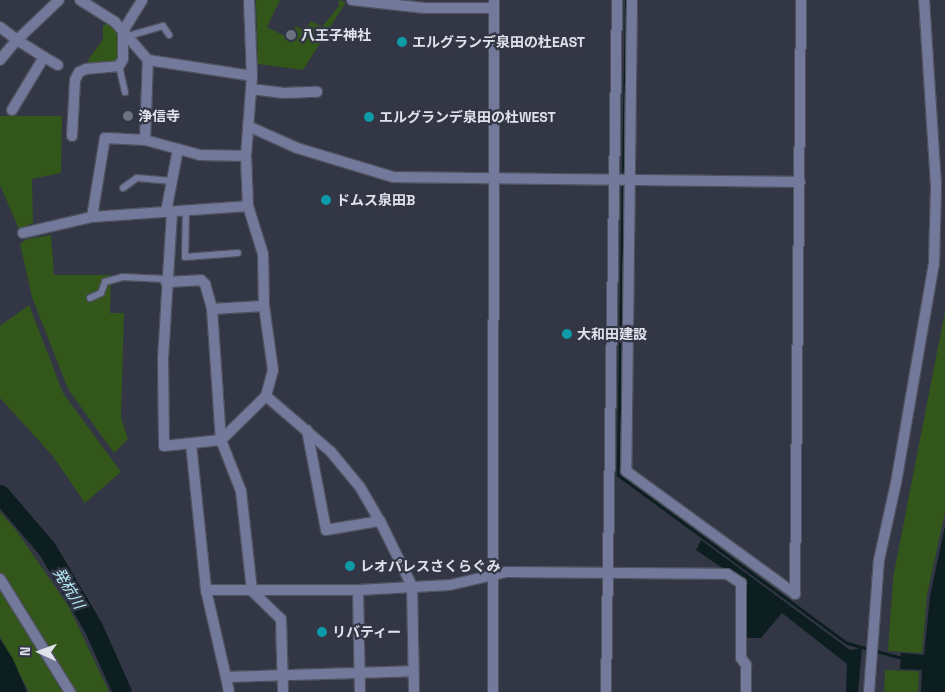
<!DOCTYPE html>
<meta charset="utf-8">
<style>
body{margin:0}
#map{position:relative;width:945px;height:692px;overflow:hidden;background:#333644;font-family:"Space Grotesk","Noto Sans JP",sans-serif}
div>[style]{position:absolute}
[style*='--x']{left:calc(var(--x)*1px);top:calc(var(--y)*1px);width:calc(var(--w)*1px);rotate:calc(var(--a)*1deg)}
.green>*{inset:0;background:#33561a;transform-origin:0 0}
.water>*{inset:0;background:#0d1e21}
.stream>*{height:3px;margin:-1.5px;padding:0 1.5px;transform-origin:1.5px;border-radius:1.5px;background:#0d1e21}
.river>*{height:19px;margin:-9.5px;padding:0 9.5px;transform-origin:9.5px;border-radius:9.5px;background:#0d1e21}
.roads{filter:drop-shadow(1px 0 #4f525f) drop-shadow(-1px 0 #4f525f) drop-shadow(0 1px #4f525f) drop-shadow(0 -1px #4f525f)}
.service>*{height:6px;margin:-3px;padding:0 3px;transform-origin:3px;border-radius:3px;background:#73799b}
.minor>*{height:10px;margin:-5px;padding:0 5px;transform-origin:5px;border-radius:5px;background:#73799b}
.tertiary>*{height:10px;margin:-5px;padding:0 5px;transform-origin:5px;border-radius:5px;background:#73799b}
.dots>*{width:14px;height:14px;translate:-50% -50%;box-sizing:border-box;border:2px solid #333644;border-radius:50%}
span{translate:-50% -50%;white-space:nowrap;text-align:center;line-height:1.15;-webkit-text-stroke:4.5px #333644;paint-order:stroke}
.poi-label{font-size:14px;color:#e0e2eb;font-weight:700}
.left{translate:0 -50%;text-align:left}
.water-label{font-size:15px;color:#b6f0f9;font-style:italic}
.north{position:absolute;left:15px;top:627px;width:50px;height:50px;-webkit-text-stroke:4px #333644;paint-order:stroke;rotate:272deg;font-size:14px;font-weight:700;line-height:20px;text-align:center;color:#e0e2eb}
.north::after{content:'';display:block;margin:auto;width:18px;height:22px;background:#e0e2eb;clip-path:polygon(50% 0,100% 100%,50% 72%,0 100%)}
</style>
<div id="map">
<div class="green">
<i style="clip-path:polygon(256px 0,280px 0,267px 27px,289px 38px,296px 26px,305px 31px,311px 21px,322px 27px,339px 6px,338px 0,346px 2px,303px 70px,258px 64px)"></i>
<i style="clip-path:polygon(107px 23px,119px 34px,118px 59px,110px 64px,89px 65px,88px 60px,103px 39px,103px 26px)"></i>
<i style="clip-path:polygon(0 116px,62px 116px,61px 173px,32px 179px,33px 223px,19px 229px,0 185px)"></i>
<i style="clip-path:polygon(51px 235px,54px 275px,111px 275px,110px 313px,124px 313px,121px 418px,128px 439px,114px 453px,68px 389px,32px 297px,20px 244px,27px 239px)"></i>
<i style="clip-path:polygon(29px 305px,63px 393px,121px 472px,85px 503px,52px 455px,0 398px,0 326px)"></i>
<i style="clip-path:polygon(945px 311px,945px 512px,927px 595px,922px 653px,888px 651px,893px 578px)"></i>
<i style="clip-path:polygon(0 512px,16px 530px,69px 607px,109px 692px,29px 692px,0 636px)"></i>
<i style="left:885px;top:670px;width:34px;height:22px;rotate:2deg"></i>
</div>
<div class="water">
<i style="clip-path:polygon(945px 526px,945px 692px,921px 692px,922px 670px,900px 669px,901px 653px,924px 655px,930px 596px)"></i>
<i style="clip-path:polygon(701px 540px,850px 650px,862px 648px,858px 692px,846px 692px,847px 664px,782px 613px,761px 638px,748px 638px,741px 630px,740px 580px,696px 550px)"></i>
<i style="clip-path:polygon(0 639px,13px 659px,27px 692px,0 692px)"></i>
</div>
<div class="stream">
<i style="--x:626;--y:0;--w:475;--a:91"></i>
<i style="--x:618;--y:475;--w:284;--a:36.3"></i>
<i style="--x:847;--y:643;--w:57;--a:15.3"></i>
</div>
<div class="river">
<i style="--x:0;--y:494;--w:72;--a:49.5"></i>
<i style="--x:47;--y:549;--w:91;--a:59.5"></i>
<i style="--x:93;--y:627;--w:71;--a:66"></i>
</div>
<div class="roads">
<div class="service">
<i style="--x:128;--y:36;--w:36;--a:-16"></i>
<i style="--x:163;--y:26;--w:11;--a:56"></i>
<i style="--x:119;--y:66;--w:27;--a:77"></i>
<i style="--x:123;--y:188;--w:17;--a:-36"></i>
<i style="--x:137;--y:178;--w:35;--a:5"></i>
<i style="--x:186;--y:212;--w:45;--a:91.3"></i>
<i style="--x:185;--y:257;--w:53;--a:-4.3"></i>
<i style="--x:90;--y:298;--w:12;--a:-24"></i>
<i style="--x:101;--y:293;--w:12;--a:-70"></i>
<i style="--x:105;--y:282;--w:18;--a:-16"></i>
<i style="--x:122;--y:277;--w:44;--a:2.6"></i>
</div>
<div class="minor">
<i style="--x:80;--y:0;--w:41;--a:32.2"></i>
<i style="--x:115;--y:22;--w:50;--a:49"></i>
<i style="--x:148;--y:60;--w:105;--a:8.7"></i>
<i style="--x:352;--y:0;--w:73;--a:6.3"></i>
<i style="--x:425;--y:8;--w:69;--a:0"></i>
<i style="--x:632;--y:0;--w:471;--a:90.7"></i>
<i style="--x:626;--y:471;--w:209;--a:36"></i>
<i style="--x:795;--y:594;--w:594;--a:-89.42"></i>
<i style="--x:0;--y:27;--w:21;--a:37"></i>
<i style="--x:17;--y:40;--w:58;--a:-43.6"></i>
<i style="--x:44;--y:57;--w:16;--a:30"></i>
<i style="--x:0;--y:60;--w:26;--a:-50"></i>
<i style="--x:17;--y:40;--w:32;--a:32"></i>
<i style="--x:44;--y:57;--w:62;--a:121.1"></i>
<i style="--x:251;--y:89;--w:31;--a:7"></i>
<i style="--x:282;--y:93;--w:35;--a:-2"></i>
<i style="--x:248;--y:126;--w:54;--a:24.2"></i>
<i style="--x:297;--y:148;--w:100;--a:16.8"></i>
<i style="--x:393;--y:177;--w:407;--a:0.7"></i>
<i style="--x:72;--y:136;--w:56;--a:-86.9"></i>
<i style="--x:75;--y:80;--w:9;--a:-63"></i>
<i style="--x:79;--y:72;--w:8;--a:-23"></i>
<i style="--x:86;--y:69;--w:33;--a:-5"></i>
<i style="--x:119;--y:66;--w:8;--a:-60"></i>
<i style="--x:123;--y:59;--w:28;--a:-90"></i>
<i style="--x:123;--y:31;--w:36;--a:-58"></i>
<i style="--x:145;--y:140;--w:57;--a:15.3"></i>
<i style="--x:200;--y:155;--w:46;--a:1.2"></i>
<i style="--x:248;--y:206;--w:50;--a:-92.3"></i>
<i style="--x:246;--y:156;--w:80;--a:-85.7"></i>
<i style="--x:252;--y:76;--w:76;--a:-92.3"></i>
<i style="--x:166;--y:212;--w:64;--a:-79.2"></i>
<i style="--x:172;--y:212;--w:147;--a:93.5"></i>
<i style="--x:163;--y:359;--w:87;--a:89.3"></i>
<i style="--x:164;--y:446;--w:57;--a:-6"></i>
<i style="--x:221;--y:440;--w:55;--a:68.6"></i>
<i style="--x:241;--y:491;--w:101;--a:83.7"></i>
<i style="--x:252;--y:591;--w:40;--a:44"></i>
<i style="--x:281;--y:619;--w:73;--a:88.4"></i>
<i style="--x:92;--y:217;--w:80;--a:-80.7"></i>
<i style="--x:105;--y:138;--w:40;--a:2.9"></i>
<i style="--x:145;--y:140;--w:80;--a:-87.9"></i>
<i style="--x:23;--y:233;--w:71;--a:-13.1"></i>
<i style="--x:92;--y:217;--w:156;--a:-4"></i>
<i style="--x:248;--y:206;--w:50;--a:72.6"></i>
<i style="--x:263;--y:254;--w:52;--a:88.9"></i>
<i style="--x:264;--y:306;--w:65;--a:82"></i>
<i style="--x:273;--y:370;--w:27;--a:105"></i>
<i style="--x:266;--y:396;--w:63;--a:135.6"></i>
<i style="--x:166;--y:282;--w:35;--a:-3"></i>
<i style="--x:201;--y:280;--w:6;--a:45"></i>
<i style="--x:205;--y:284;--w:26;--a:74"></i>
<i style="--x:212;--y:309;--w:131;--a:86.1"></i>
<i style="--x:212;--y:309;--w:52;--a:-3.3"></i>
<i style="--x:266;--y:396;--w:86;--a:40.7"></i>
<i style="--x:331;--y:452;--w:45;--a:50.4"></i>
<i style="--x:360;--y:487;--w:39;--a:60"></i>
<i style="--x:380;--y:521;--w:72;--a:63.8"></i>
<i style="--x:412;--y:586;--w:106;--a:88.9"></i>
<i style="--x:307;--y:430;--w:102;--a:79.2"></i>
<i style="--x:326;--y:530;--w:55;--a:-9.5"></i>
<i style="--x:191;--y:444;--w:147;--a:84.1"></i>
<i style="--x:206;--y:590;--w:152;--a:0"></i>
<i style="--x:358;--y:590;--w:92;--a:-3.1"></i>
<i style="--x:450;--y:585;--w:57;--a:-13.1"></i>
<i style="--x:506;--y:572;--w:221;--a:0.5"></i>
<i style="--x:727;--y:574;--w:17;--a:33"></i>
<i style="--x:741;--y:583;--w:75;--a:90"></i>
<i style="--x:741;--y:658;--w:9;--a:54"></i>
<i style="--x:746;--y:665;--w:27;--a:90"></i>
<i style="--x:0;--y:579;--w:133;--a:58.2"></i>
<i style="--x:206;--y:590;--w:89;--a:77.1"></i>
<i style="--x:226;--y:677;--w:186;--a:-1.8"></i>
<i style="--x:358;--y:590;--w:102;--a:88.9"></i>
<i style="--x:226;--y:677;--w:15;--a:79"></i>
<i style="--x:606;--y:692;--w:692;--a:-89.09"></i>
<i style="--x:869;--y:692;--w:132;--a:-85.7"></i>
<i style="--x:879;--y:560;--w:79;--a:-77.6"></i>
<i style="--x:896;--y:483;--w:222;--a:-80.2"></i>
<i style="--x:934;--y:264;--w:79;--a:-88.5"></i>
<i style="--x:936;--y:185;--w:185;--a:-93.7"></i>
</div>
<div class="tertiary">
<i style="--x:493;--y:692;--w:692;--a:-89.92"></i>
</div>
</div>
<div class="dots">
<i style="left:291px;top:35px;background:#6b7280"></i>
<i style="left:402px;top:42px;background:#0f9aa8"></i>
<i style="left:128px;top:116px;background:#6b7280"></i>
<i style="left:369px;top:117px;background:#0f9aa8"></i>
<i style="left:326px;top:200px;background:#0f9aa8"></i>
<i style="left:567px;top:334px;background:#0f9aa8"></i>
<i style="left:350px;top:566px;background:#0f9aa8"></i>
<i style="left:322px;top:632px;background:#0f9aa8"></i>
</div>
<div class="poi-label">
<span class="left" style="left:301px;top:35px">八王子神社</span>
<span class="left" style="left:412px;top:42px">エルグランデ泉田の杜EAST</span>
<span class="left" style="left:138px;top:116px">浄信寺</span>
<span class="left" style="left:379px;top:117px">エルグランデ泉田の杜WEST</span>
<span class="left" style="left:336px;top:200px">ドムス泉田B</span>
<span class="left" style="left:577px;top:334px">大和田建設</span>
<span class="left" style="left:360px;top:566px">レオパレスさくらぐみ</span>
<span class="left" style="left:332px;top:632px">リバティー</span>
</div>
<div class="water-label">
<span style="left:69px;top:588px;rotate:59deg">発杭川</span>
</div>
<div class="north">N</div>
</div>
